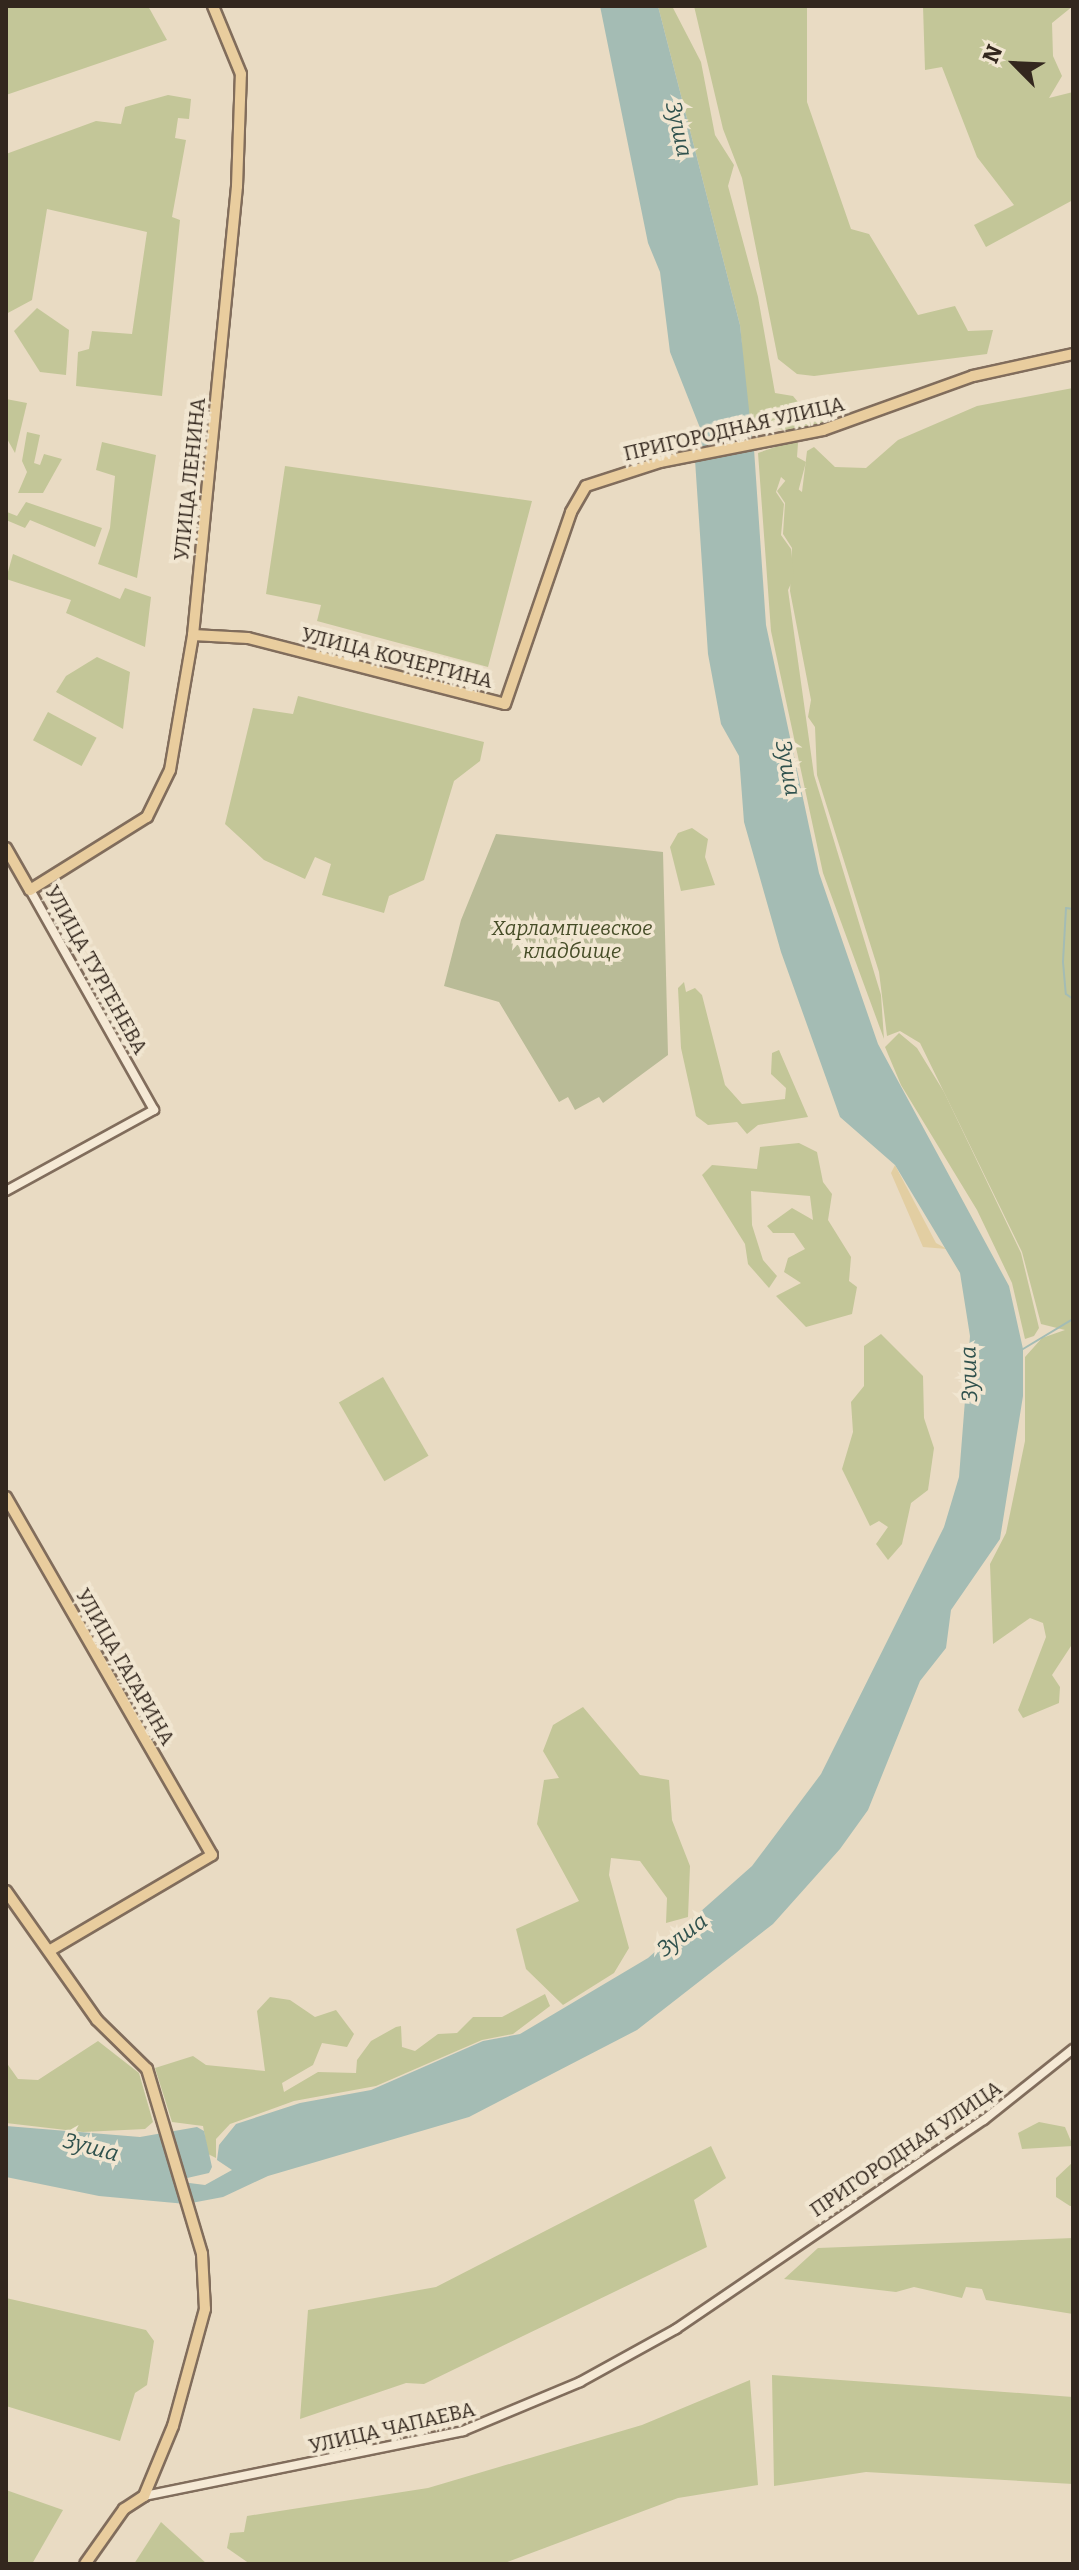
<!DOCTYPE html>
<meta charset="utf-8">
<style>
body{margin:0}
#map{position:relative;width:1079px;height:2570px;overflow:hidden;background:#e9dbc3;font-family:Bitter,serif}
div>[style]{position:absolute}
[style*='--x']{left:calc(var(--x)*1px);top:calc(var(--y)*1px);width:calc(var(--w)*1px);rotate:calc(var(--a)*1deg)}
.green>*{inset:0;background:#c3c698;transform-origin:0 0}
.sand>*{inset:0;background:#e2cea2}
.cemetery>*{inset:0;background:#b9bb97}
.water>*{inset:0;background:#a4bcb4}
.stream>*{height:2px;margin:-1px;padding:0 1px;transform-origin:1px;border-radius:1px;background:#a4bcb4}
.roads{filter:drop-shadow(2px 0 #816d5c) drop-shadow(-2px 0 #816d5c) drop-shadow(0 2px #816d5c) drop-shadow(0 -2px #816d5c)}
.minor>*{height:8px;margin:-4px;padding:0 4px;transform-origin:4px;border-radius:4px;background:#f5e9d5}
.major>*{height:10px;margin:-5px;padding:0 5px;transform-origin:5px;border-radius:5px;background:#e9cd9e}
span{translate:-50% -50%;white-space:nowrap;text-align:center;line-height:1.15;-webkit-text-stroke:7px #f1e6d1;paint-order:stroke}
.street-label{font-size:20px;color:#33271e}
.park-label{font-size:20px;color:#464d27;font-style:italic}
.water-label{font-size:22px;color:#2f514d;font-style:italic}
.frame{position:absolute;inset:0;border:8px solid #33271e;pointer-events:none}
.north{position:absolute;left:975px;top:24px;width:80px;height:80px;-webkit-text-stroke:6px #f1e6d1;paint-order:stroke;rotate:294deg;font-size:22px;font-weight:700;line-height:32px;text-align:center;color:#33271e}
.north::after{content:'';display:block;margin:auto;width:28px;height:36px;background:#33271e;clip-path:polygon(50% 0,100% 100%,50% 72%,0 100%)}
</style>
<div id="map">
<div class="green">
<i style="clip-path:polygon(6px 6px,148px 6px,167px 40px,6px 95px)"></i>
<i style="clip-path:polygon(658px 6px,672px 6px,701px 62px,715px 135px,734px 165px,728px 186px,758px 297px,775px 393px,793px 396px,812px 419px,830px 415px,835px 421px,820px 428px,791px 432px,748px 421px,740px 325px)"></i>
<i style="clip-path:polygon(694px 6px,807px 6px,807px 102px,851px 229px,869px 234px,918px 315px,955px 306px,968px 331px,993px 330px,987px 354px,814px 376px,797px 374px,778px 359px,742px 178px,723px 129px)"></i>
<i style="clip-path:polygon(923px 6px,1073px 6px,1052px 23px,1053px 56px,1062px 76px,1049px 98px,1073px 92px,1073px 200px,986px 247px,974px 225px,1014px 205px,977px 157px,942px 67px,925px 70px)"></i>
<i style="clip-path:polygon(168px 95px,191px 99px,189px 119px,178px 118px,175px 138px,186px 140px,172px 217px,180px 220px,162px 396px,76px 386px,78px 352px,89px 349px,92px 331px,132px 334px,147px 232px,47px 209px,32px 300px,6px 314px,6px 154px,96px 121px,121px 124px,125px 107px)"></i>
<i style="clip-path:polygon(37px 308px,69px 330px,66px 375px,40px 372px,14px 331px)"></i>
<i style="clip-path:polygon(1073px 388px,1073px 1643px,1052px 1675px,1060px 1687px,1059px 1703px,1023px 1718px,1018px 1710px,1046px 1637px,1043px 1623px,1030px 1618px,993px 1644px,990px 1564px,1006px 1533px,1025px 1441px,1025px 1357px,1042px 1338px,1065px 1330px,1041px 1324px,1022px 1252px,920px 1043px,900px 1031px,887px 1036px,879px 972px,817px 775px,815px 727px,808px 717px,811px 700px,790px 591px,792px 548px,783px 534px,785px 503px,777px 491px,786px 480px,802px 492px,807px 451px,814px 447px,835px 467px,866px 468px,898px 440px,977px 406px)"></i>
<i style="clip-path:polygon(6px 399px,27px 403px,15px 453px,6px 437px)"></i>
<i style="clip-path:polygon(27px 432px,40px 435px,34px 463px,40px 465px,44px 454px,62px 459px,43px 493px,18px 493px,27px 472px,22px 461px)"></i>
<i style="clip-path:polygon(102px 442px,156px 455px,137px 578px,98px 564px,110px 528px,115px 476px,96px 470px)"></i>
<i style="clip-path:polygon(787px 443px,798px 443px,797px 457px,806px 462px,798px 492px,781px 477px,776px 492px,784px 504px,781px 535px,791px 549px,794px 577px,788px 590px,814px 775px,881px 995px,884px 1039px,823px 873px,771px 631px,758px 453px)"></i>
<i style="clip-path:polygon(285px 466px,532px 501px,488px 667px,317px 621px,321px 605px,266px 594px)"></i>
<i style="clip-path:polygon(26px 502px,102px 528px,95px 547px,30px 520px,25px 528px,6px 520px,7px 512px,17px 516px)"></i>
<i style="clip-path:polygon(13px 554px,120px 599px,125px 588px,151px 597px,145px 647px,66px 613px,71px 600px,6px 579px)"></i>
<i style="clip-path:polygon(97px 657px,130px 672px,123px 729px,56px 692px,66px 676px)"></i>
<i style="clip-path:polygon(298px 696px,484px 742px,480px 761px,454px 781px,424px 880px,389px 896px,384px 913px,322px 895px,331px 864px,315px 857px,305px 879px,264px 860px,225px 824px,253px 708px,293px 714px)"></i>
<i style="left:48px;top:712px;width:55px;height:32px;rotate:28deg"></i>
<i style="clip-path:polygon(692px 828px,708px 839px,705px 857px,715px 885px,681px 891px,670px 847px,678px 833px)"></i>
<i style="clip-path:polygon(684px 982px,686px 992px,695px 988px,702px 995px,725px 1085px,742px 1104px,785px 1099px,786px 1088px,771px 1074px,772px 1053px,779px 1050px,808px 1117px,758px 1125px,747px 1134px,737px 1122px,708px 1125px,696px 1116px,681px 1048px,678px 988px)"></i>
<i style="clip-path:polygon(899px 1033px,917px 1048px,944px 1092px,1021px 1253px,1039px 1328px,1034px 1336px,1025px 1339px,1012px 1283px,977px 1210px,901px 1085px,885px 1047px)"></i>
<i style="clip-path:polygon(799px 1143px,817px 1152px,823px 1182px,832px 1194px,828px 1220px,851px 1257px,849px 1281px,857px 1287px,852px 1314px,806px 1327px,776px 1296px,801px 1283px,784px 1272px,788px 1258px,805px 1249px,794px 1233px,773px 1233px,767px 1226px,792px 1208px,813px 1220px,810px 1196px,751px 1191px,752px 1225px,763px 1260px,777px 1276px,769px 1288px,748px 1264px,745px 1244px,702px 1175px,712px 1165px,757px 1169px,760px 1147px)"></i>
<i style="clip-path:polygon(881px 1334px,923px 1376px,924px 1418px,934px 1448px,928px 1490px,911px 1503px,902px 1544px,888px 1560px,876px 1544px,888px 1527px,879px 1521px,870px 1526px,842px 1469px,853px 1432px,851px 1402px,864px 1386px,864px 1346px)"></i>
<i style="left:383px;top:1377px;width:91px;height:51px;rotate:60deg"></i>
<i style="clip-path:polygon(583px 1707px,640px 1775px,669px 1780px,672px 1820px,690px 1866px,688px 1917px,666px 1923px,667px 1898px,640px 1861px,611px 1858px,609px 1875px,629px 1948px,614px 1973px,563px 2005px,526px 1969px,516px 1929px,579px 1901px,537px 1824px,544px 1780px,559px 1778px,543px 1751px,553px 1725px)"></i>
<i style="clip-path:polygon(545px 1994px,550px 2006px,513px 2034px,482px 2040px,376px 2086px,294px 2101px,230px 2124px,216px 2139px,216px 2158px,208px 2154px,203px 2126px,172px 2122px,155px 2068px,193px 2056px,206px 2065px,265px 2071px,257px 2011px,270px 1997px,290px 2000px,315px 2017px,336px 2010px,354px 2034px,347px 2047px,322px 2043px,313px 2065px,282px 2083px,284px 2092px,318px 2072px,356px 2073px,357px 2060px,371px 2041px,396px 2027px,401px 2026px,402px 2047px,415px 2051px,438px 2034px,457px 2033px,473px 2017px,502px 2017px)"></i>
<i style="clip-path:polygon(98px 2041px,139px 2073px,153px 2122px,145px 2129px,83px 2132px,6px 2123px,6px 2062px,18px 2079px,38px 2080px)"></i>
<i style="clip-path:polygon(1039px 2122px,1065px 2127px,1073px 2146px,1022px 2149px,1018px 2133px)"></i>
<i style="clip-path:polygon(711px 2146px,726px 2178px,694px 2200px,707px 2247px,424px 2384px,406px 2383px,300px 2419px,308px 2310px,436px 2287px)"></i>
<i style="clip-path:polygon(1073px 2162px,1073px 2206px,1070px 2206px,1056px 2197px,1056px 2178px)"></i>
<i style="clip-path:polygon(1073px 2238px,1073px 2314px,986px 2300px,982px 2289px,966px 2287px,962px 2298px,914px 2287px,896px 2292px,784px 2279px,818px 2248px)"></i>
<i style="clip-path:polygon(6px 2298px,146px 2330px,154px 2341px,147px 2385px,135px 2393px,120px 2441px,6px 2406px)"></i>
<i style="clip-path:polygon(772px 2375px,1073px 2397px,1073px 2484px,866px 2472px,774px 2486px)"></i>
<i style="clip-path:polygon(750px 2380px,758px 2485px,678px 2498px,502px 2564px,250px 2564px,227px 2548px,230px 2533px,244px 2532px,247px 2516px,428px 2488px,642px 2425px)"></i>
<i style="clip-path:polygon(6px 2490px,63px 2510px,32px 2564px,6px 2564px)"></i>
<i style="clip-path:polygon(161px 2522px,207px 2564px,134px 2564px)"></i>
</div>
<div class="sand">
<i style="clip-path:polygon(895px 1165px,936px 1243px,947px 1249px,923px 1247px,891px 1173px)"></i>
</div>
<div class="cemetery">
<i style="clip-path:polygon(496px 834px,663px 852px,668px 1055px,603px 1103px,599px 1097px,575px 1110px,568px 1097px,559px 1102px,499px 1002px,444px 986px,461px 920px)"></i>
</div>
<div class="water">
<i style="clip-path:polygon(600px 6px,658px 6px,740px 325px,752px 438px,697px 449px,702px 433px,670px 352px,660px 272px,648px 243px)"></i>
<i style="clip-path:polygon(754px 449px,766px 625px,819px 873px,878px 1044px,1009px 1286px,1023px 1349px,1023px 1396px,1000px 1539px,951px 1610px,946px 1648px,920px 1681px,868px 1810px,840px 1849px,773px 1924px,637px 2030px,469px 2117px,268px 2176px,223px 2197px,186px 2204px,99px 2196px,6px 2177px,6px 2126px,140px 2137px,197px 2127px,204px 2131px,212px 2167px,209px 2173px,174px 2181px,205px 2185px,232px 2170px,217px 2160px,219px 2145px,236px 2124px,300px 2103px,371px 2090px,483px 2041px,520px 2034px,648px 1958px,752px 1866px,821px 1774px,944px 1527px,959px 1477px,970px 1336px,960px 1273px,895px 1165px,840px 1117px,781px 952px,744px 822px,739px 756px,721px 724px,708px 654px,695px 460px)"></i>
</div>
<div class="stream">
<i style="--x:1073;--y:909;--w:7;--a:-172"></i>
<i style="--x:1066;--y:908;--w:54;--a:93.2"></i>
<i style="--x:1063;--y:962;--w:32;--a:85"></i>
<i style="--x:1066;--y:994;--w:9;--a:36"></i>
<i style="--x:1023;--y:1349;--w:58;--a:-31"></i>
</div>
<div class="roads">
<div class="minor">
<i style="--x:6;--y:1191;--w:169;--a:-28.7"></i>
<i style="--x:154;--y:1110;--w:253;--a:-119.4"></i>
<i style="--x:144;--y:2496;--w:326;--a:-11.5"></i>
<i style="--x:463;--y:2431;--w:127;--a:-22.7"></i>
<i style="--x:580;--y:2382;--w:110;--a:-28.9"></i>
<i style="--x:676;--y:2329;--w:372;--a:-34.2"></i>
<i style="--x:984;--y:2120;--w:114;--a:-38.6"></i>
</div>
<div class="major">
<i style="--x:193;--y:635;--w:55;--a:3.1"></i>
<i style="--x:248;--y:638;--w:265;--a:14.4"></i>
<i style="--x:505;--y:704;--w:203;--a:-71"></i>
<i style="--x:571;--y:512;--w:30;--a:-60"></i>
<i style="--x:586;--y:486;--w:78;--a:-18"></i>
<i style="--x:660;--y:462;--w:166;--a:-11.1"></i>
<i style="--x:823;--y:430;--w:159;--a:-19.8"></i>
<i style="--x:973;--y:376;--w:102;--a:-12.4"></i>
<i style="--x:6;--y:848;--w:48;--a:60.3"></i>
<i style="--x:30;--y:890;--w:138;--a:-32"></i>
<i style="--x:147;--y:817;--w:52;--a:-63.9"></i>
<i style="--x:170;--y:770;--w:137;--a:-80.3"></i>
<i style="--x:193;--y:635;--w:451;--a:-84.4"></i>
<i style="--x:237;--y:186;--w:112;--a:-88"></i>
<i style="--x:241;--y:74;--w:74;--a:-112.4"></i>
<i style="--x:6;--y:1497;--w:413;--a:60.1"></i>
<i style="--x:212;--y:1855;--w:189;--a:149.5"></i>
<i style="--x:6;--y:1891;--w:158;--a:54.8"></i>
<i style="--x:97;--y:2020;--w:70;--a:44.4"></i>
<i style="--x:147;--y:2069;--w:193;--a:73.4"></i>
<i style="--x:202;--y:2254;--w:55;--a:86.9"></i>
<i style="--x:205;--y:2309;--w:121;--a:105.3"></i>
<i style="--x:173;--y:2426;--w:76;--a:112.5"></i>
<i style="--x:144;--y:2496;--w:24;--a:147"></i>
<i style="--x:124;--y:2509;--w:67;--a:125.3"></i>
</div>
</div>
<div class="street-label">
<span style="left:734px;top:429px;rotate:-13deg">ПРИГОРОДНАЯ УЛИЦА</span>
<span style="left:190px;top:479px;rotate:-84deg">УЛИЦА ЛЕНИНА</span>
<span style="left:397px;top:658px;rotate:14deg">УЛИЦА КОЧЕРГИНА</span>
<span style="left:96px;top:970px;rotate:61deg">УЛИЦА ТУРГЕНЕВА</span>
<span style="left:125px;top:1667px;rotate:60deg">УЛИЦА ГАГАРИНА</span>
<span style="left:906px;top:2149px;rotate:-34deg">ПРИГОРОДНАЯ УЛИЦА</span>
<span style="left:392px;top:2428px;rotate:-13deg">УЛИЦА ЧАПАЕВА</span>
</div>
<div class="park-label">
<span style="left:572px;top:940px">Харлампиевское<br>кладбище</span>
</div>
<div class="water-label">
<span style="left:679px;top:129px;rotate:77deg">Зуша</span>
<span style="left:788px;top:768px;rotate:79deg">Зуша</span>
<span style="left:969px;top:1374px;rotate:-92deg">Зуша</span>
<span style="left:682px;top:1935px;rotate:-37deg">Зуша</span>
<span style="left:91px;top:2147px;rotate:15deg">Зуша</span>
</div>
<div class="frame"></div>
<div class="north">N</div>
</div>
